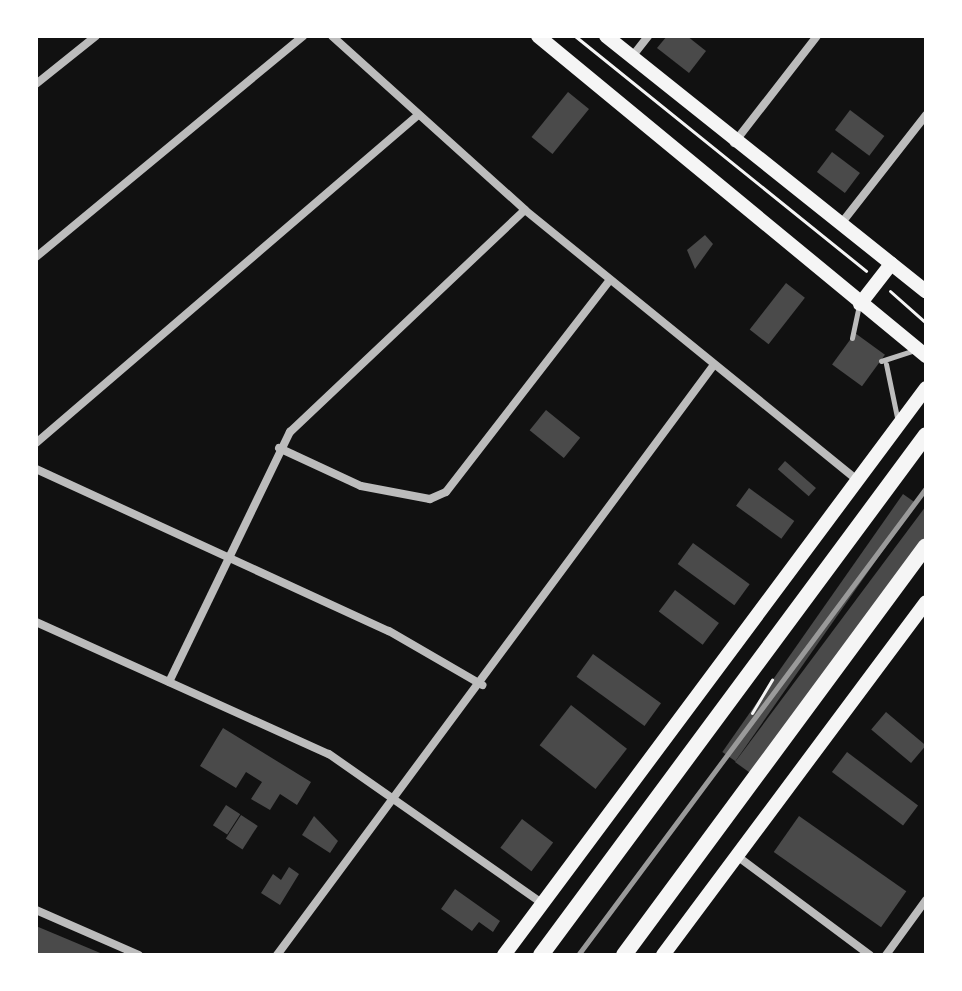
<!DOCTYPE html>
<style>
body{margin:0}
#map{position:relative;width:962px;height:991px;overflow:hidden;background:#111;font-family:"PT Sans",sans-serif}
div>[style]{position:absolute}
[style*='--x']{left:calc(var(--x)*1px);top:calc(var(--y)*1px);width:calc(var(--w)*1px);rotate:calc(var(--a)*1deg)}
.building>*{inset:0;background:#4a4a4a;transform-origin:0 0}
.path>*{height:3px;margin:-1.5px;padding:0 1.5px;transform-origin:1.5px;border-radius:1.5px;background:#f5f5f5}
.service>*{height:5px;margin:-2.5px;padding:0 2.5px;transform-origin:2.5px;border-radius:2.5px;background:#bcbcbc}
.minor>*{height:8px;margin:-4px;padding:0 4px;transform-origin:4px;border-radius:4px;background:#bcbcbc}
.secondary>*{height:14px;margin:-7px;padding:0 7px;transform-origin:7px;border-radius:7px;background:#f5f5f5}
.primary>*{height:16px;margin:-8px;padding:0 8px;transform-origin:8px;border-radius:8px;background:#f5f5f5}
.rail>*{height:5px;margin:-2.5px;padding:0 2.5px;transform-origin:2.5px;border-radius:2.5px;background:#9a9a9a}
span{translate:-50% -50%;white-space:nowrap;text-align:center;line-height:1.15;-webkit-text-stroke:8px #fff;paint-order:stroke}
.frame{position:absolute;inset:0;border:38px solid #fff;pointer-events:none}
</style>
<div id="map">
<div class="building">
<i style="clip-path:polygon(667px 36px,687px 36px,706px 51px,689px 73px,657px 48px)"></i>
<i style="left:568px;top:92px;width:27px;height:58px;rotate:39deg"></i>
<i style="left:850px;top:110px;width:43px;height:25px;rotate:37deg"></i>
<i style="left:832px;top:152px;width:35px;height:25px;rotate:37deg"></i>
<i style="clip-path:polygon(705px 235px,713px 244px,695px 269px,687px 250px)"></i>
<i style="left:786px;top:283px;width:24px;height:59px;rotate:38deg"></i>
<i style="left:855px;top:333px;width:37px;height:39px;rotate:36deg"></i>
<i style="left:546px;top:410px;width:44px;height:26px;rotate:39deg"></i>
<i style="left:785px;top:461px;width:41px;height:11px;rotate:41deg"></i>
<i style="left:749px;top:488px;width:56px;height:22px;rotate:36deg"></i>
<i style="left:903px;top:494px;width:16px;height:315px;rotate:35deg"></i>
<i style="clip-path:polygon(926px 506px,926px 539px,753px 775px,735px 762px)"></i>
<i style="left:693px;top:543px;width:70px;height:26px;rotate:36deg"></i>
<i style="left:675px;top:590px;width:55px;height:27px;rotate:37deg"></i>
<i style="left:593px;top:654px;width:84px;height:28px;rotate:36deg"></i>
<i style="left:571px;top:705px;width:71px;height:51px;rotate:38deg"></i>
<i style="left:886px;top:712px;width:52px;height:23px;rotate:40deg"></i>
<i style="clip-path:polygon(223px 728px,311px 782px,297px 805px,280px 794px,270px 810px,251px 799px,262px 782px,246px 772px,236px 788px,200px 766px)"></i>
<i style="left:847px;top:752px;width:89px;height:25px;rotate:37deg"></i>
<i style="left:226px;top:805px;width:17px;height:24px;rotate:33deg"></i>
<i style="left:241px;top:815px;width:20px;height:28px;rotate:33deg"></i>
<i style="clip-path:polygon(314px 816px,338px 841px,330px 853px,302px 835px)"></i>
<i style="left:799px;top:816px;width:131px;height:44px;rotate:35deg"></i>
<i style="left:522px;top:819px;width:39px;height:36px;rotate:37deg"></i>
<i style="clip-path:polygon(289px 867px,299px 874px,280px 905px,261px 893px,273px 874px,281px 880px)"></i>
<i style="clip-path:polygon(455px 889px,500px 921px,493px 932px,479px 922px,472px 931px,441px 909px)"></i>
<i style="clip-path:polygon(36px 926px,105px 955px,36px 955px)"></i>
</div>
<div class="path">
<i style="--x:575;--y:36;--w:374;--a:38.9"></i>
<i style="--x:890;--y:291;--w:48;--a:41.6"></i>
<i style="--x:752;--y:713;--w:39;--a:-59"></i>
</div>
<div class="service">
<i style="--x:852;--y:338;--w:34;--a:-78"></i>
<i style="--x:881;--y:361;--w:36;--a:-18"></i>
<i style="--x:886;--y:364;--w:59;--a:78.3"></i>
</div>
<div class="minor">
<i style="--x:332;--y:36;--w:260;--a:42"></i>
<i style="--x:525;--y:210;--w:427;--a:39.1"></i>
<i style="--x:631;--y:58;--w:28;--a:-52"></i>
<i style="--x:36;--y:84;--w:77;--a:-38.7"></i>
<i style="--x:734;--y:143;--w:135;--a:-52.2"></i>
<i style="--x:840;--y:225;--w:140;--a:-52"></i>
<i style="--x:36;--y:257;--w:347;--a:-39.6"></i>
<i style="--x:36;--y:443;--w:502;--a:-40.64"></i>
<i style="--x:279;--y:448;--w:90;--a:24.9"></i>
<i style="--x:361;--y:486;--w:70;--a:10.7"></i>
<i style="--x:430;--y:499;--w:17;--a:-24"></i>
<i style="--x:446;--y:492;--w:267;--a:-52.3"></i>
<i style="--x:36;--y:469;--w:388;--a:24.7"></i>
<i style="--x:389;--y:631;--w:108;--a:30.1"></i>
<i style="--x:36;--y:622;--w:321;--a:24.3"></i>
<i style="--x:329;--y:754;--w:261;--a:35"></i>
<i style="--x:169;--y:682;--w:278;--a:-64.2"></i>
<i style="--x:290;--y:432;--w:323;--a:-43.4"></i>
<i style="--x:737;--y:856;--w:166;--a:36.7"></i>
<i style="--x:36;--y:910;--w:112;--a:23.6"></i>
<i style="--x:277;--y:955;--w:733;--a:-53.49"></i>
<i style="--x:886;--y:955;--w:68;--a:-54"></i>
</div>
<div class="secondary">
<i style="--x:538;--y:36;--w:503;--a:39.51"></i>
<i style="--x:606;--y:36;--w:409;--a:38.6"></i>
<i style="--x:860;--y:304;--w:51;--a:-52.2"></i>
<i style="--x:504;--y:955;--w:707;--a:-53.34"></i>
<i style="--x:663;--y:955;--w:440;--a:-53.3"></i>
</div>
<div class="primary">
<i style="--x:541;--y:955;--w:647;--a:-53.48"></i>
<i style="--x:624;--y:955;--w:508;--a:-53.56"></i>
</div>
<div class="rail">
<i style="--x:578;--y:955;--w:582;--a:-53.31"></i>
</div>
<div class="frame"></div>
</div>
